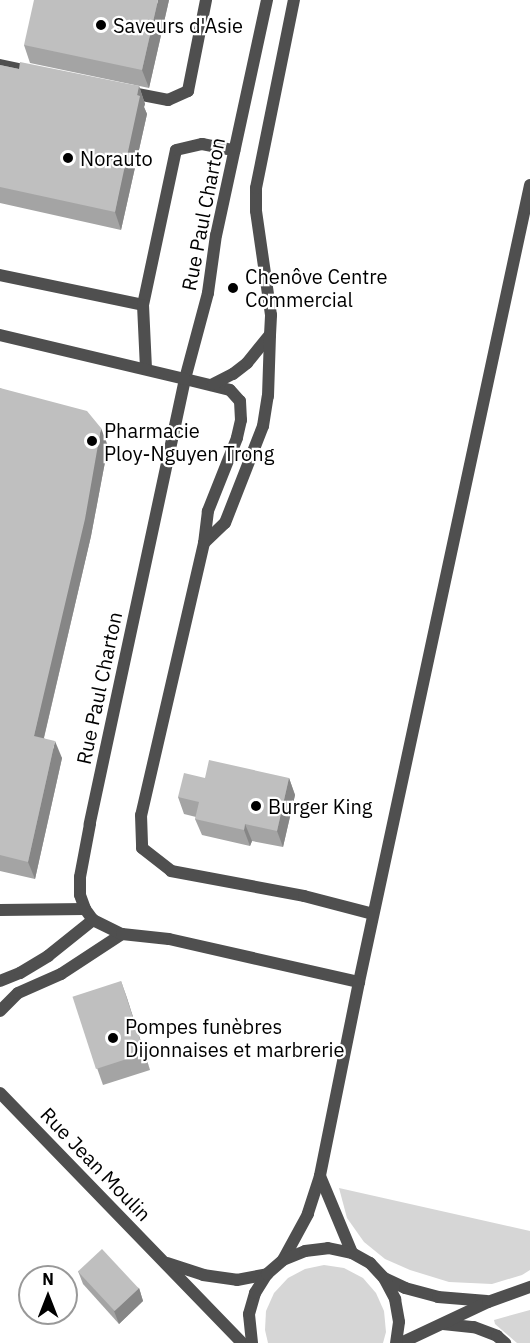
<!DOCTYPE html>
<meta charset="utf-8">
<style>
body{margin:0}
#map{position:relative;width:530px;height:1343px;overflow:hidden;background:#fff;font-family:"IBM Plex Sans",sans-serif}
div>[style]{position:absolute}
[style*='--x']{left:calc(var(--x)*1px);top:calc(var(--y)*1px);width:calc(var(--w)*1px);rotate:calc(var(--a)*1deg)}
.green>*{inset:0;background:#d6d6d6}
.service>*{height:12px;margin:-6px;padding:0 6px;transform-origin:6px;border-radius:6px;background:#4f4f4f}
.minor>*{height:12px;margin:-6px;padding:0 6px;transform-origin:6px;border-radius:6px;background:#4f4f4f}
.wall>*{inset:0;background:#a4a4a4}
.shaded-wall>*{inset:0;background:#868686}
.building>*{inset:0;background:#bfbfbf;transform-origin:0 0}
.dots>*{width:16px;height:16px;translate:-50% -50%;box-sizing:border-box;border:3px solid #fff;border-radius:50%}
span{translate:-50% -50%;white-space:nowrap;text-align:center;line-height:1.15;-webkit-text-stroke:4.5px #fff;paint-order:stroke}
.poi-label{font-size:20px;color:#000}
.left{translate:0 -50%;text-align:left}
.street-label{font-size:20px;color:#000}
.north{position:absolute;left:18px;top:1265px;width:60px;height:60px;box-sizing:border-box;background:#fff;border:2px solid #999;border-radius:50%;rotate:0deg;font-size:16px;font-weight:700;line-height:24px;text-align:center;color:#000}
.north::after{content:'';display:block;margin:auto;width:21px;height:27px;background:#000;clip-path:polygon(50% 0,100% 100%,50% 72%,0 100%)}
</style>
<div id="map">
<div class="green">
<i style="clip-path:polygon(339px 1188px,530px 1231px,530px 1270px,522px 1275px,492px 1284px,449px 1282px,410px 1270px,385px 1259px,364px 1242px,347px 1218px)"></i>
<i style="clip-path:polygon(324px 1265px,344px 1268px,363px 1278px,376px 1293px,384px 1311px,386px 1332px,383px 1343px,268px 1343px,265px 1330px,266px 1311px,274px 1293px,288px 1278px,305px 1269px)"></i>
<i style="clip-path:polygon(530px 1310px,530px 1343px,517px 1343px,495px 1324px,494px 1320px)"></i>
</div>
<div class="service">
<i style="--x:0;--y:65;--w:35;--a:12"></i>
<i style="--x:127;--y:92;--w:42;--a:11"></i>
<i style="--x:168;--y:100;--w:22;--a:-24"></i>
<i style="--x:188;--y:91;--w:93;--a:-78.8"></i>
<i style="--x:0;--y:275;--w:146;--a:11.8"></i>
<i style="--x:143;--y:305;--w:158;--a:-78"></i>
<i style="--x:176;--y:150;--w:27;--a:-13"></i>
<i style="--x:202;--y:144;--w:33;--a:11"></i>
<i style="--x:143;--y:305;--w:64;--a:87.3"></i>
<i style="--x:185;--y:379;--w:46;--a:13.7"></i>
<i style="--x:230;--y:390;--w:15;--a:48"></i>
<i style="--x:240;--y:401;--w:19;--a:87"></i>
<i style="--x:241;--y:420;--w:18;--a:103"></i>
<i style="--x:237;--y:438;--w:79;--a:111.7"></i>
<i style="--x:208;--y:511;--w:32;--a:97"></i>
<i style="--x:204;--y:543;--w:279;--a:103"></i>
<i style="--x:141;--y:815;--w:33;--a:88"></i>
<i style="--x:142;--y:848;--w:37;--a:38"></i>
<i style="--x:171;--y:871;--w:135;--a:10.6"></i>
<i style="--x:304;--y:896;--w:71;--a:14.6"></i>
<i style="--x:213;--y:384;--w:22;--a:-27"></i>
<i style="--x:233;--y:374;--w:18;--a:-38"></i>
<i style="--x:247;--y:363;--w:36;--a:-51"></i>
<i style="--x:270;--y:335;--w:20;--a:-87"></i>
<i style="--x:271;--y:315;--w:105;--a:-98.2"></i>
<i style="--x:256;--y:211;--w:23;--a:-90"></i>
<i style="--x:256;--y:188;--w:192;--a:-78.6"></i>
<i style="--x:204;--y:543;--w:29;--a:-44"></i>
<i style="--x:225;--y:523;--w:104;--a:-68.6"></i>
<i style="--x:263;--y:426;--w:30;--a:-81"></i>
<i style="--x:268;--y:396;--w:61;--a:-88.1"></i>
<i style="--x:0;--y:910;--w:85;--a:-0.7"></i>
<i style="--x:0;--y:981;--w:22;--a:-22"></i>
<i style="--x:20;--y:973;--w:33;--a:-31"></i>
<i style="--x:48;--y:956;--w:58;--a:-38.7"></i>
<i style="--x:359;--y:982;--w:815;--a:-77.89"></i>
<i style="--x:0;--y:1011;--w:25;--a:-45"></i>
<i style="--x:18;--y:993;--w:47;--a:-23.8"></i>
<i style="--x:61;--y:974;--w:73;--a:-33.3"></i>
<i style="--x:384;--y:1278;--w:23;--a:25"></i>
<i style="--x:405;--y:1288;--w:34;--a:15"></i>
<i style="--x:438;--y:1297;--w:49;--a:4.7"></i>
<i style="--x:443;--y:1324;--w:31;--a:6"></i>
<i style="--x:474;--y:1327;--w:25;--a:21"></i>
<i style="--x:497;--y:1336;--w:11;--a:41"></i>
<i style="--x:401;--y:1343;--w:96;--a:-25.2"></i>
<i style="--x:488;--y:1302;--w:45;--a:-19.7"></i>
</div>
<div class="minor">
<i style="--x:267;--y:0;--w:240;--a:102.2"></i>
<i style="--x:216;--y:235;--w:59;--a:97.9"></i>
<i style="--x:208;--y:293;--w:89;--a:105"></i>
<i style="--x:185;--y:379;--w:455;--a:102.1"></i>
<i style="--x:90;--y:824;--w:54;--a:100.7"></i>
<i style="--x:80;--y:877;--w:18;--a:90"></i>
<i style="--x:80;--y:895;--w:15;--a:70"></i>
<i style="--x:85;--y:909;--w:14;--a:54"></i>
<i style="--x:93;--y:920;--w:32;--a:26"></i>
<i style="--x:122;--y:934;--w:47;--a:6.1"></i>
<i style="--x:169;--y:939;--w:195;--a:12.8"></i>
<i style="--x:359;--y:982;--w:198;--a:101.4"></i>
<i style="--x:320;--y:1176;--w:40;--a:108"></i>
<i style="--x:308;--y:1214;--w:52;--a:118.5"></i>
<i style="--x:0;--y:335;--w:190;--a:13.4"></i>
<i style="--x:0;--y:1093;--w:348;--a:45.9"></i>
<i style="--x:320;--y:1176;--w:83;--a:67.4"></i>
<i style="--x:167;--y:1263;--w:38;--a:18"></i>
<i style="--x:203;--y:1275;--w:34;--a:8"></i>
<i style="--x:237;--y:1280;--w:31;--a:-11"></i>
<i style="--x:252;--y:1343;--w:29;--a:-96"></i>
<i style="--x:249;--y:1314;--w:22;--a:-74"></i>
<i style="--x:255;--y:1293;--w:22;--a:-58"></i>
<i style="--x:267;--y:1274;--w:21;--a:-41"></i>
<i style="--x:283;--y:1260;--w:24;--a:-22"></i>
<i style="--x:305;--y:1251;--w:23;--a:-7"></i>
<i style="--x:328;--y:1248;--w:25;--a:12"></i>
<i style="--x:352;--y:1253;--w:21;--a:29"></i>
<i style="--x:370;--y:1263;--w:21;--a:47"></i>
<i style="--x:384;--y:1278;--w:24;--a:62"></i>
<i style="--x:395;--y:1299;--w:23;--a:80"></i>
<i style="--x:399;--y:1322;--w:21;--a:98"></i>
</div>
<div class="wall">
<i style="clip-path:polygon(169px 0,149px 88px,30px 63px,24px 45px)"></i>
<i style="clip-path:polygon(0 65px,19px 69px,139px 86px,145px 104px,144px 107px,147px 114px,121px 230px,0 203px)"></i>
<i style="clip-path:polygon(0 388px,108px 446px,91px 536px,44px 738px,62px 758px,35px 879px,0 871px)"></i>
<i style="clip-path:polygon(205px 778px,289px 778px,295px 795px,283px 847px,252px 841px,250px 846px,202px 835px,195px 819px,196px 817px,184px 814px,178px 797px)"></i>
<i style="clip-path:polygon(121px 981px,150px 1070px,103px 1085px,97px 1068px)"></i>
<i style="clip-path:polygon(78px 1271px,139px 1288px,143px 1301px,119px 1324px,83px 1284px)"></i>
</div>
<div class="shaded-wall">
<i style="clip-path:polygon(158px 0,169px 0,149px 88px,142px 70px)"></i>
<i style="clip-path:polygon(139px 86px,145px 104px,144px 107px,147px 114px,121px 230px,115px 212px)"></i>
<i style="clip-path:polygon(101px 428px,108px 446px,91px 536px,40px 754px,34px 736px)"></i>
<i style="clip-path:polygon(55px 741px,62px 758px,35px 879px,28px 862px)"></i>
<i style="clip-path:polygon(289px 778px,295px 795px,283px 847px,277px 831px)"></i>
<i style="clip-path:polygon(245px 824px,252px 841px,250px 846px,244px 830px)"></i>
<i style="clip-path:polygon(121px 981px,127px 998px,150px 1070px,144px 1053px)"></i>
<i style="clip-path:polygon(139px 1288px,143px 1301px,119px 1324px,114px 1311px)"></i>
</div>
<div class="building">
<i style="clip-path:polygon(34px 0,158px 0,142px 70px,24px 45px)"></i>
<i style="clip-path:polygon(20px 62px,139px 86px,137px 95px,140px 96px,115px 212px,0 187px,0 65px,19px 69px)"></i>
<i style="clip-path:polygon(0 388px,87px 411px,101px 428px,85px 519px,34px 736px,55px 741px,28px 862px,0 855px)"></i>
<i style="clip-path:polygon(209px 760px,289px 778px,277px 831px,245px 824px,244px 830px,195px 819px,199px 802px,178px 797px,184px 773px,205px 778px)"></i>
<i style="left:121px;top:981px;width:76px;height:51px;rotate:72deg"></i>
<i style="left:102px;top:1249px;width:54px;height:33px;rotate:47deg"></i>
</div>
<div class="dots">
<i style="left:101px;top:25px;background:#000"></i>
<i style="left:68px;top:158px;background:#000"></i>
<i style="left:233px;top:288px;background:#000"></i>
<i style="left:92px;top:441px;background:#000"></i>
<i style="left:256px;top:806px;background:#000"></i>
<i style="left:113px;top:1038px;background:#000"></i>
</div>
<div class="poi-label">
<span class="left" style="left:113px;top:25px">Saveurs d'Asie</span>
<span class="left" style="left:80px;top:158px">Norauto</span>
<span class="left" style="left:245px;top:288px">Chenôve Centre<br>Commercial</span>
<span class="left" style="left:104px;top:442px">Pharmacie<br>Ploy-Nguyen Trong</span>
<span class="left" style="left:268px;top:806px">Burger King</span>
<span class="left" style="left:125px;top:1038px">Pompes funèbres<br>Dijonnaises et marbrerie</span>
</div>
<div class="street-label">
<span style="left:203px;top:214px;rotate:-79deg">Rue Paul Charton</span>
<span style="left:99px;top:688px;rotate:-78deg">Rue Paul Charton</span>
<span style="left:96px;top:1164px;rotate:46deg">Rue Jean Moulin</span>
</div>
<div class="north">N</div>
</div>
